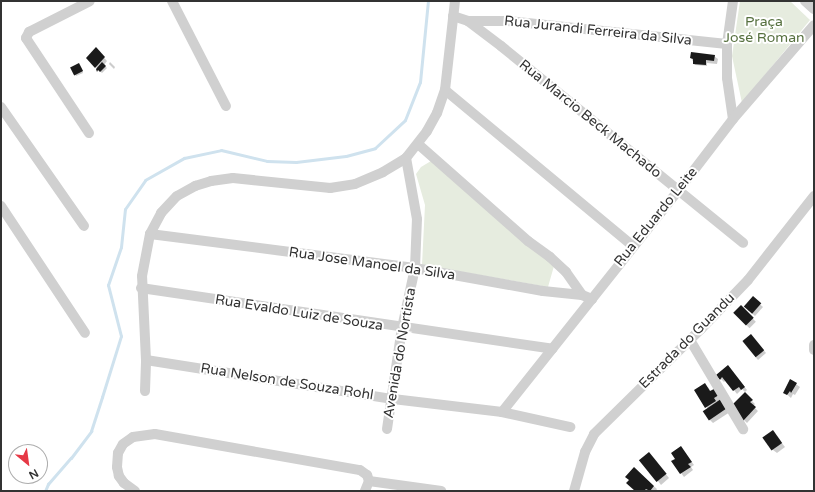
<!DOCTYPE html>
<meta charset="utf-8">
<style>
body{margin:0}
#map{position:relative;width:815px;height:492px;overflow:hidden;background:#fff;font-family:"Varela Round",sans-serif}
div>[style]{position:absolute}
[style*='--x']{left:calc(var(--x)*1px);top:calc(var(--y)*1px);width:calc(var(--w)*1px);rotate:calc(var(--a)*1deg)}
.green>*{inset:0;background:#e6ecdf}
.shadow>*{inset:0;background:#0003;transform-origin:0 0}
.stream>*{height:3px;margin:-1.5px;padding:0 1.5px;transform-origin:1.5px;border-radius:1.5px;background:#cfe2ee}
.building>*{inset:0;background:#1a1a1a;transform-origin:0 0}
.minor>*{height:10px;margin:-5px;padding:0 5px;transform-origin:5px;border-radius:5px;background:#d0d0d0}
span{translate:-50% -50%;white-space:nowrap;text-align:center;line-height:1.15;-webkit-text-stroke:4px #fff;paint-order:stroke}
.park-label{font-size:14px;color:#56703f}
.street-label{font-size:14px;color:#333}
.frame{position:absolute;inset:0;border:2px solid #333;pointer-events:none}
.north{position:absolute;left:8px;top:444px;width:40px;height:40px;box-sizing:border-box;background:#fff;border:1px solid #adadad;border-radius:50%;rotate:151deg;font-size:11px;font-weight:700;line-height:16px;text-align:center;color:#333}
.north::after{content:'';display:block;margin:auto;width:14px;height:18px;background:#e63946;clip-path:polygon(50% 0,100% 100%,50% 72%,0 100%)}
</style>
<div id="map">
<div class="green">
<i style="clip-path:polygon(740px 1px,790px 1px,810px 20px,742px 103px,732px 56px)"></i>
<i style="clip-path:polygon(431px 161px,554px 266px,548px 287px,422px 265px,425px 205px,416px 174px,421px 167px)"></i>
</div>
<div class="shadow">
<i style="clip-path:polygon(96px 49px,107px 61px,104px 65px,107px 68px,102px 73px,87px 58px)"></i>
<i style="clip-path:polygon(714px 56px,718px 59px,717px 64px,707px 63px,707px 66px,695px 65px,691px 58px)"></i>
<i style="clip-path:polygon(110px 62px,115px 67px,114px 69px,109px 64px)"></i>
<i style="clip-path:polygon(80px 65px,83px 73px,76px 76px,75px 74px)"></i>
<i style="clip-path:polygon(753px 298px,763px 307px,755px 316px,748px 310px)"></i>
<i style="left:741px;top:307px;width:21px;height:9px;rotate:45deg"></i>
<i style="clip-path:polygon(754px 339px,766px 353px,758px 360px,743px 342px)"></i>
<i style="clip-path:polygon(731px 370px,747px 390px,745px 392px,742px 389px,737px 394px,726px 380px,724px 382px,717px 375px)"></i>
<i style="clip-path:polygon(790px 380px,800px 387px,795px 395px,793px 394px,791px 398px,784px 392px)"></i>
<i style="clip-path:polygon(708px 387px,711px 392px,714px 390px,730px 412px,713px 423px,710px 420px,708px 409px,695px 390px)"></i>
<i style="clip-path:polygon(745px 394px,755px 404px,753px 406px,758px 411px,747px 423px,744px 420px)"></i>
<i style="clip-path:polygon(773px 432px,785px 447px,777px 453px,773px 450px)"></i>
<i style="clip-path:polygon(681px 447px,694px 465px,691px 467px,693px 470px,684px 477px,681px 473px)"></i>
<i style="clip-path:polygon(652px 457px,669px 478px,661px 485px,658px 481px)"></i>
<i style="clip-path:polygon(634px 469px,657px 489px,656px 491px,636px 491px)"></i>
</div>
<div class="stream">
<i style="--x:45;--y:491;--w:8;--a:-67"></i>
<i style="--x:48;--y:484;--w:35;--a:-49"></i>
<i style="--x:71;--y:458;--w:34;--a:-53"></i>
<i style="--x:91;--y:431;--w:36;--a:-72"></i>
<i style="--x:102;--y:397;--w:64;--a:-72.7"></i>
<i style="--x:121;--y:336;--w:53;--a:-104.3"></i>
<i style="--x:108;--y:285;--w:40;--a:-71.1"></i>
<i style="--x:121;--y:247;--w:38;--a:-84"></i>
<i style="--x:125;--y:209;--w:35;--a:-55"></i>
<i style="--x:145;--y:180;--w:45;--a:-29.4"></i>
<i style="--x:184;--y:158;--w:38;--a:-12"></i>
<i style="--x:221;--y:150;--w:47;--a:13.4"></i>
<i style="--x:267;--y:161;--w:29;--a:2"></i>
<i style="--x:296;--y:162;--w:50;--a:-6.8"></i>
<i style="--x:346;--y:156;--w:30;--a:-15"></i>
<i style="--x:375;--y:148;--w:41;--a:-43"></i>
<i style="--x:405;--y:120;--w:41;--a:-68.5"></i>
<i style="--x:420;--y:82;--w:81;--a:-84.4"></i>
</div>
<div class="building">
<i style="clip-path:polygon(96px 47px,105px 57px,95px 68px,86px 58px)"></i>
<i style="clip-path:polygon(691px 52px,715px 55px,714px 61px,706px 60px,706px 65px,693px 64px,693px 59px,690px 58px)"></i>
<i style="clip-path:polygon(102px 62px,106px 66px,100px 72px,98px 70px,97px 72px,96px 69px)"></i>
<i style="left:79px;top:63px;width:9px;height:10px;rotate:63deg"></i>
<i style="left:753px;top:296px;width:11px;height:14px;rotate:41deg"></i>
<i style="left:741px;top:305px;width:18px;height:11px;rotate:45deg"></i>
<i style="left:751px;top:334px;width:21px;height:11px;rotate:51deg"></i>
<i style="clip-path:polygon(728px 365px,745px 387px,741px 390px,739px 387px,733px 391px,722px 377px,720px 380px,716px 375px)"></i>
<i style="clip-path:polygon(790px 379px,797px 383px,791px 393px,790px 391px,787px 395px,783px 393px)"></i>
<i style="clip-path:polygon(705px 383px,710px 391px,714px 389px,719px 395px,714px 398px,716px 401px,705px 408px,694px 390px)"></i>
<i style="clip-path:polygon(745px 392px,753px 400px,750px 402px,756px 407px,743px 421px,732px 405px)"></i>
<i style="left:721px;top:399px;width:11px;height:22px;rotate:56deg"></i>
<i style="left:773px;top:430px;width:16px;height:13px;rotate:55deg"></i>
<i style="clip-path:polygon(681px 446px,692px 462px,688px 464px,691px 467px,680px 474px,671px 461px,675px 459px,671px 453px)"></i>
<i style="left:649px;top:452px;width:28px;height:13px;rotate:51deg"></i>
<i style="clip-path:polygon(634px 467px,654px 486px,650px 491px,646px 489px,644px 491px,635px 491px,626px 483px,629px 480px,625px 477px)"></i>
</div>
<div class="minor">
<i style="--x:172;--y:1;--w:118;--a:62.8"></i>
<i style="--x:733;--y:1;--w:43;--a:97.9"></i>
<i style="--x:727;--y:44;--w:34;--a:90"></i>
<i style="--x:727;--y:78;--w:41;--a:81.7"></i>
<i style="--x:805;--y:1;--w:12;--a:42"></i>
<i style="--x:453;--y:16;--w:16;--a:18"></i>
<i style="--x:468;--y:21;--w:41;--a:37.1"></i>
<i style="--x:501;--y:46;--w:312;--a:39.1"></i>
<i style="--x:468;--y:21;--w:40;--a:0"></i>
<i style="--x:508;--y:21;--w:220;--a:6"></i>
<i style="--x:445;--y:90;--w:244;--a:39.7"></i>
<i style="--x:1;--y:107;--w:145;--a:55.1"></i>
<i style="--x:89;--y:133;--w:114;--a:-123.6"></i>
<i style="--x:26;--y:38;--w:7;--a:-63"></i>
<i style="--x:29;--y:32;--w:68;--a:-26.9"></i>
<i style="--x:418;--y:144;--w:147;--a:41.4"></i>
<i style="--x:528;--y:241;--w:27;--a:36"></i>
<i style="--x:550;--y:257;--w:22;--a:43"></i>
<i style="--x:566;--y:272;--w:28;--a:55"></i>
<i style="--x:1;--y:206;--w:152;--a:56.5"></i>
<i style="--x:150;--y:234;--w:267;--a:7.3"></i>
<i style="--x:415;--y:268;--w:130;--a:10.2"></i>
<i style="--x:543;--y:291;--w:39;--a:6"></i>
<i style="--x:582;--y:295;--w:11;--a:22"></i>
<i style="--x:141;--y:288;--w:416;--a:8.4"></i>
<i style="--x:690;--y:340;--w:104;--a:59.2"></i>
<i style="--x:814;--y:345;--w:5;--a:90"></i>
<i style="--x:146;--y:360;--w:250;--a:9"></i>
<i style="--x:393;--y:399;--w:110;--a:6.8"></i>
<i style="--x:502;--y:412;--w:70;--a:12.4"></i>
<i style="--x:145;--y:391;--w:31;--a:-88"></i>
<i style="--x:146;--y:360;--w:84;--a:-92.7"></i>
<i style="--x:142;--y:276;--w:43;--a:-79.2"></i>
<i style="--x:150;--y:234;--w:24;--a:-62"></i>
<i style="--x:161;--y:213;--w:23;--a:-47"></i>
<i style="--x:177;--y:196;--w:21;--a:-29"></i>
<i style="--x:195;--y:186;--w:17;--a:-17"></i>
<i style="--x:211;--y:181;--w:22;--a:-8"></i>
<i style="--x:233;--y:178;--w:98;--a:5.9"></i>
<i style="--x:330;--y:188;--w:25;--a:-9"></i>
<i style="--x:355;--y:184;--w:30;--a:-23"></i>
<i style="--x:383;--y:172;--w:27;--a:-31"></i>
<i style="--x:406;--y:158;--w:34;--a:-52"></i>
<i style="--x:427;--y:131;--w:21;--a:-61"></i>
<i style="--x:437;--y:113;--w:24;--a:-71"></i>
<i style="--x:445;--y:90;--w:90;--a:-83.6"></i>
<i style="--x:502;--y:412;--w:283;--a:-51.5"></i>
<i style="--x:678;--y:191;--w:91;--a:-52.6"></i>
<i style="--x:733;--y:119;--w:124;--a:-49.2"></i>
<i style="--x:387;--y:429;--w:102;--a:-81.6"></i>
<i style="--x:402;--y:328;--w:61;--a:-77.8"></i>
<i style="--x:415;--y:268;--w:49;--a:-87.7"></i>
<i style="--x:417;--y:219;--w:62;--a:-100.2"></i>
<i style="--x:369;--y:481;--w:73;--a:7.9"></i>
<i style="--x:135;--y:491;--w:14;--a:-144"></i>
<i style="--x:124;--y:483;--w:9;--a:-126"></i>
<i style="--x:119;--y:476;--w:9;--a:-103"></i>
<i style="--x:117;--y:467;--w:14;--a:-86"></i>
<i style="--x:118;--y:453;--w:10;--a:-61"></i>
<i style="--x:123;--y:444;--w:12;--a:-35"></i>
<i style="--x:133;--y:437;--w:22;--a:-8"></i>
<i style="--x:155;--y:434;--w:208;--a:10"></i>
<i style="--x:360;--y:470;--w:9;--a:36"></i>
<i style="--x:367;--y:475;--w:6;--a:72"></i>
<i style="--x:369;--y:481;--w:11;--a:112"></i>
<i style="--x:574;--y:491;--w:41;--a:-74.2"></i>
<i style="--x:585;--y:452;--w:20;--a:-63"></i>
<i style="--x:594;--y:434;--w:150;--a:-44.5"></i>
<i style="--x:701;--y:329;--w:68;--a:-46.2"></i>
<i style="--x:748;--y:280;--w:107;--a:-51.8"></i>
</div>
<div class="park-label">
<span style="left:764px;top:30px">Praça<br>José Roman</span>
</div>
<div class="street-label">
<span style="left:598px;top:31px;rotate:6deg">Rua Jurandi Ferreira da Silva</span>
<span style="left:590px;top:119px;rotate:39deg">Rua Marcio Beck Machado</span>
<span style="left:656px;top:217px;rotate:-51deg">Rua Eduardo Leite</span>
<span style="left:372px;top:264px;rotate:8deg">Rua Jose Manoel da Silva</span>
<span style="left:299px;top:313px;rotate:9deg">Rua Evaldo Luiz de Souza</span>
<span style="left:687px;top:341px;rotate:-45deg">Estrada do Guandu</span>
<span style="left:400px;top:353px;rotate:-80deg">Avenida do Nortista</span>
<span style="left:287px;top:382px;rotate:9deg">Rua Nelson de Souza Rohl</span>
</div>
<div class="frame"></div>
<div class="north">N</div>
</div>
